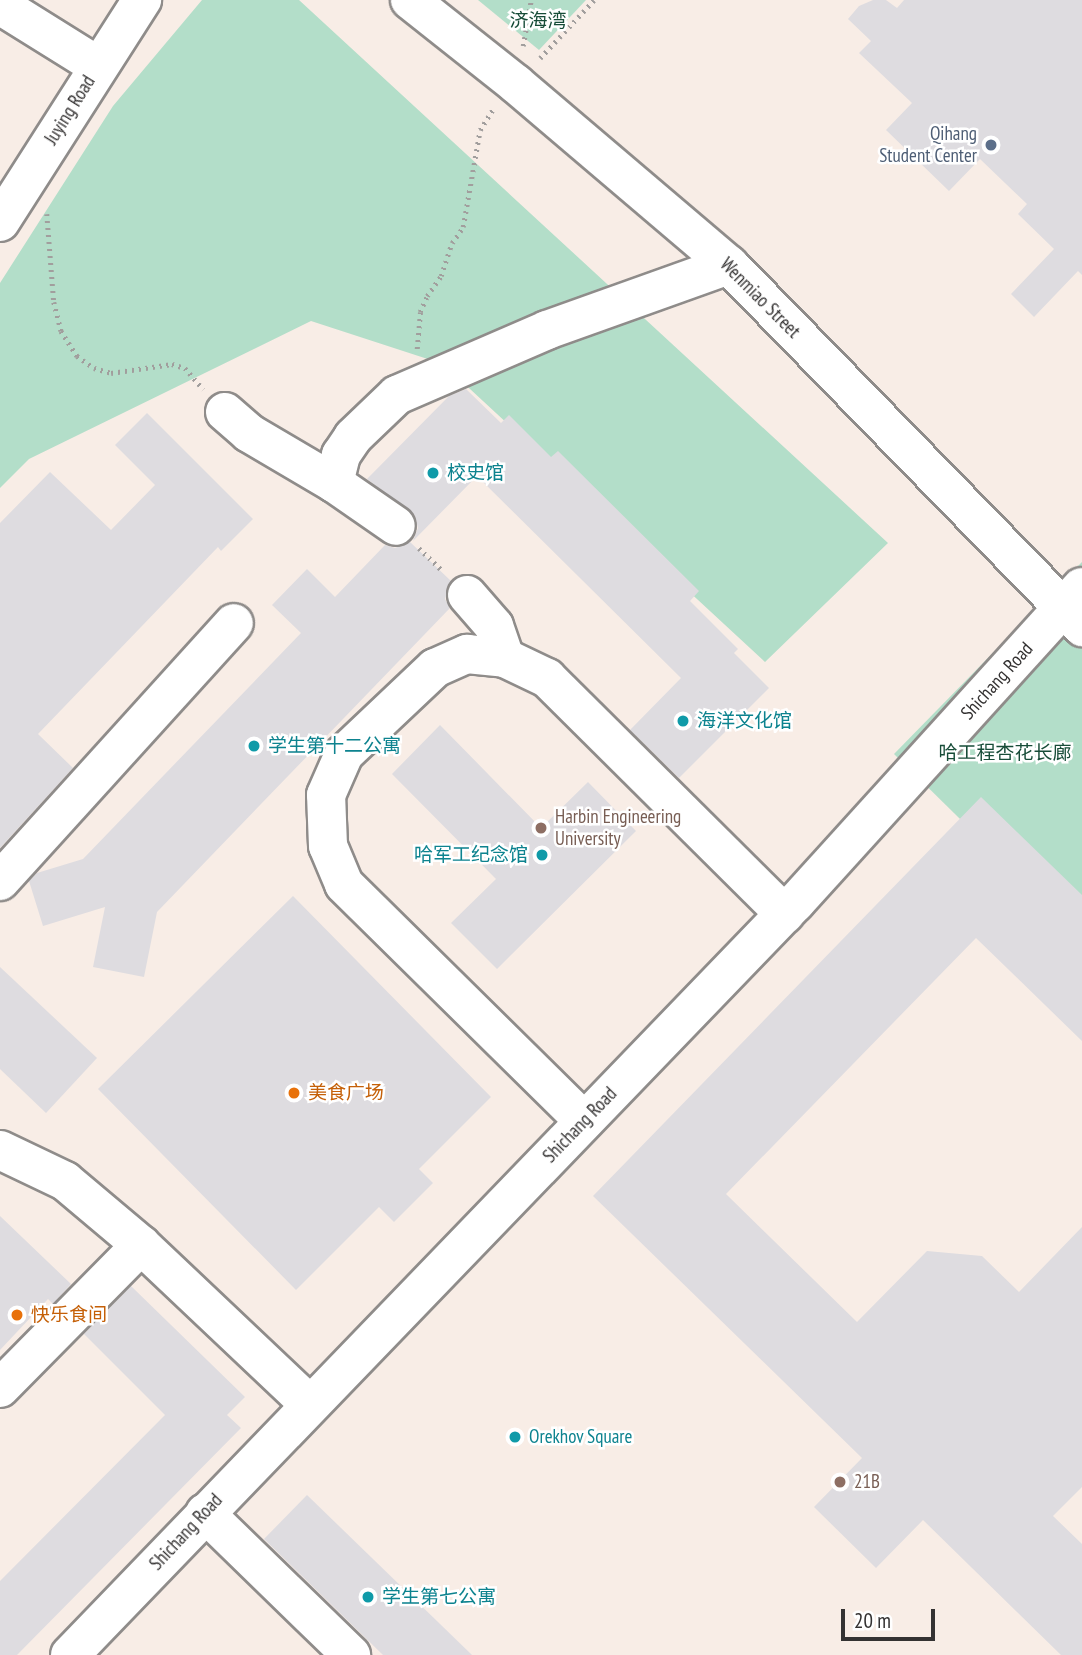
<!DOCTYPE html>
<meta charset="utf-8">
<style>
body{margin:0}
#map{position:relative;width:1082px;height:1655px;overflow:hidden;background:#fdf9f7;font-family:"PT Sans Narrow","Noto Sans SC",sans-serif}
div>[style]{position:absolute}
[style*='--x']{left:calc(var(--x)*1px);top:calc(var(--y)*1px);width:calc(var(--w)*1px);rotate:calc(var(--a)*1deg)}
.built>*{inset:0;background:#f8ede6;transform-origin:0 0}
.green>*{inset:0;background:#b3dec9}
.building>*{inset:0;background:#dedce0}
.path>*{height:4.5px;margin-top:-2.25px;transform-origin:0;background:repeating-linear-gradient(90deg,#a19e9d 0 2px,transparent 0 7px)}
.roads{filter:drop-shadow(2px 0 #8f8c8a) drop-shadow(-2px 0 #8f8c8a) drop-shadow(0 2px #8f8c8a) drop-shadow(0 -2px #8f8c8a)}
.minor>*{height:38px;margin:-19px;padding:0 19px;transform-origin:19px;border-radius:19px;background:#fff}
.dots>*{width:19px;height:19px;translate:-50% -50%;box-sizing:border-box;border:4px solid #fff;border-radius:50%}
span{translate:-50% -50%;white-space:nowrap;text-align:center;line-height:1.15;-webkit-text-stroke:5px #fff;paint-order:stroke}
.park-label{font-size:19px;color:#174c38}
.street-label{font-size:19px;color:#343232}
.service-label{font-size:19px;color:#4e5e75}
.right{translate:-100% -50%;text-align:right}
.culture-label{font-size:19px;color:#0d838f}
.left{translate:0 -50%;text-align:left}
.education-label{font-size:19px;color:#785e54}
.food-label{font-size:19px;color:#c56008}
.scale{position:absolute;left:841px;top:1609px;width:94px;height:32px;box-sizing:border-box;border:4px solid #343232;border-top:0;padding-left:9px;font-size:21px;line-height:24px;white-space:nowrap;color:#343232;-webkit-text-stroke:5px #fff;paint-order:stroke}
</style>
<div id="map">
<div class="built">
<i style="left:0;top:0;width:1082px;height:1655px"></i>
</div>
<div class="green">
<i style="clip-path:polygon(202px 0,299px 0,888px 543px,765px 662px,443px 364px,311px 321px,29px 459px,0 488px,0 283px,113px 106px)"></i>
<i style="clip-path:polygon(478px 0,586px 0,539px 50px)"></i>
<i style="clip-path:polygon(1082px 562px,1082px 939px,894px 754px)"></i>
</div>
<div class="building">
<i style="clip-path:polygon(873px 0,886px 0,897px 8px,904px 0,1082px 0,1082px 275px,1078px 271px,1034px 317px,1011px 294px,1054px 249px,1018px 214px,1027px 204px,980px 159px,949px 191px,886px 130px,912px 103px,859px 53px,871px 41px,848px 19px,859px 6px)"></i>
<i style="clip-path:polygon(466px 389px,501px 423px,509px 415px,551px 457px,558px 451px,699px 591px,690px 601px,738px 649px,734px 653px,769px 688px,679px 778px,630px 730px,681px 678px,477px 476px,413px 541px,418px 528px,415px 516px,367px 479px,449px 396px)"></i>
<i style="clip-path:polygon(147px 413px,253px 519px,221px 551px,218px 547px,38px 734px,73px 768px,0 848px,0 523px,50px 472px,111px 530px,155px 485px,115px 445px)"></i>
<i style="clip-path:polygon(410px 542px,451px 581px,445px 599px,450px 608px,157px 912px,144px 977px,93px 967px,105px 907px,43px 926px,29px 881px,37px 873px,83px 859px,301px 633px,272px 605px,307px 569px,335px 597px,385px 545px,395px 548px)"></i>
<i style="clip-path:polygon(440px 725px,541px 828px,588px 782px,636px 831px,497px 969px,451px 923px,496px 879px,392px 774px)"></i>
<i style="clip-path:polygon(981px 797px,1082px 895px,1082px 1041px,976px 938px,726px 1194px,857px 1322px,927px 1251px,982px 1256px,1019px 1292px,1082px 1227px,1082px 1487px,1053px 1516px,1082px 1544px,1082px 1655px,1061px 1655px,923px 1520px,876px 1568px,814px 1507px,862px 1458px,593px 1196px)"></i>
<i style="clip-path:polygon(293px 896px,491px 1097px,419px 1169px,433px 1183px,394px 1222px,379px 1207px,296px 1290px,98px 1089px)"></i>
<i style="clip-path:polygon(0 967px,97px 1058px,46px 1113px,0 1069px)"></i>
<i style="clip-path:polygon(0 1216px,71px 1284px,53px 1304px,48px 1299px,0 1350px)"></i>
<i style="clip-path:polygon(131px 1286px,245px 1397px,227px 1415px,241px 1428px,17px 1655px,0 1655px,0 1581px,165px 1415px,84px 1334px)"></i>
<i style="clip-path:polygon(307px 1495px,472px 1655px,383px 1655px,264px 1539px)"></i>
</div>
<div class="path">
<i style="--x:523;--y:46;--w:47;--a:-80.1"></i>
<i style="--x:540;--y:58;--w:79;--a:-47"></i>
<i style="--x:47;--y:214;--w:88;--a:85.5"></i>
<i style="--x:54;--y:302;--w:30;--a:76"></i>
<i style="--x:61;--y:331;--w:30;--a:57"></i>
<i style="--x:77;--y:356;--w:21;--a:35"></i>
<i style="--x:94;--y:368;--w:18;--a:16"></i>
<i style="--x:111;--y:373;--w:62;--a:-8.4"></i>
<i style="--x:172;--y:364;--w:14;--a:17"></i>
<i style="--x:185;--y:368;--w:28;--a:49"></i>
<i style="--x:417;--y:349;--w:37;--a:-85"></i>
<i style="--x:420;--y:312;--w:17;--a:-66"></i>
<i style="--x:427;--y:296;--w:24;--a:-55"></i>
<i style="--x:441;--y:276;--w:35;--a:-72"></i>
<i style="--x:452;--y:243;--w:19;--a:-55"></i>
<i style="--x:463;--y:227;--w:98;--a:-80.1"></i>
<i style="--x:480;--y:130;--w:25;--a:-58"></i>
<i style="--x:419;--y:548;--w:33;--a:44"></i>
</div>
<div class="roads">
<div class="minor">
<i style="--x:410;--y:0;--w:135;--a:38.4"></i>
<i style="--x:516;--y:84;--w:280;--a:40.4"></i>
<i style="--x:729;--y:265;--w:506;--a:45.72"></i>
<i style="--x:0;--y:5;--w:115;--a:31.9"></i>
<i style="--x:0;--y:222;--w:264;--a:-57.4"></i>
<i style="--x:225;--y:412;--w:32;--a:41"></i>
<i style="--x:249;--y:433;--w:99;--a:30.5"></i>
<i style="--x:334;--y:483;--w:75;--a:34.7"></i>
<i style="--x:334;--y:483;--w:29;--a:-76"></i>
<i style="--x:341;--y:455;--w:22;--a:-56"></i>
<i style="--x:353;--y:437;--w:61;--a:-43.7"></i>
<i style="--x:397;--y:395;--w:163;--a:-23.4"></i>
<i style="--x:547;--y:330;--w:193;--a:-19.7"></i>
<i style="--x:467;--y:595;--w:41;--a:48.9"></i>
<i style="--x:494;--y:626;--w:34;--a:71"></i>
<i style="--x:0;--y:881;--w:348;--a:-47.8"></i>
<i style="--x:584;--y:1121;--w:337;--a:-135.4"></i>
<i style="--x:344;--y:884;--w:41;--a:-112.8"></i>
<i style="--x:328;--y:846;--w:51;--a:-92.2"></i>
<i style="--x:326;--y:795;--w:45;--a:-66.3"></i>
<i style="--x:344;--y:754;--w:125;--a:-43.4"></i>
<i style="--x:435;--y:668;--w:35;--a:-24"></i>
<i style="--x:467;--y:654;--w:38;--a:6"></i>
<i style="--x:505;--y:658;--w:47;--a:25.5"></i>
<i style="--x:547;--y:678;--w:335;--a:44.8"></i>
<i style="--x:0;--y:1150;--w:72;--a:25.5"></i>
<i style="--x:65;--y:1181;--w:99;--a:40.1"></i>
<i style="--x:141;--y:1245;--w:231;--a:43.4"></i>
<i style="--x:0;--y:1388;--w:201;--a:-45.4"></i>
<i style="--x:205;--y:1513;--w:204;--a:44.2"></i>
<i style="--x:70;--y:1655;--w:1046;--a:-46.05"></i>
<i style="--x:796;--y:902;--w:425;--a:-47.8"></i>
</div>
</div>
<div class="dots">
<i style="left:991px;top:145px;background:#5c6f8a"></i>
<i style="left:433px;top:473px;background:#0f9aa8"></i>
<i style="left:683px;top:721px;background:#0f9aa8"></i>
<i style="left:254px;top:746px;background:#0f9aa8"></i>
<i style="left:541px;top:828px;background:#8d6e63"></i>
<i style="left:542px;top:855px;background:#0f9aa8"></i>
<i style="left:294px;top:1093px;background:#e8710a"></i>
<i style="left:17px;top:1315px;background:#e8710a"></i>
<i style="left:515px;top:1437px;background:#0f9aa8"></i>
<i style="left:840px;top:1482px;background:#8d6e63"></i>
<i style="left:368px;top:1597px;background:#0f9aa8"></i>
</div>
<div class="park-label">
<span style="left:538px;top:21px">济海湾</span>
<span style="left:1005px;top:753px">哈工程杏花长廊</span>
</div>
<div class="street-label">
<span style="left:70px;top:110px;rotate:-58deg">Juying Road</span>
<span style="left:760px;top:298px;rotate:45deg">Wenmiao Street</span>
<span style="left:997px;top:681px;rotate:-48deg">Shichang Road</span>
<span style="left:580px;top:1125px;rotate:-46deg">Shichang Road</span>
<span style="left:186px;top:1532px;rotate:-47deg">Shichang Road</span>
</div>
<div class="service-label">
<span class="right" style="left:977px;top:145px">Qihang<br>Student Center</span>
</div>
<div class="culture-label">
<span class="left" style="left:447px;top:473px">校史馆</span>
<span class="left" style="left:697px;top:721px">海洋文化馆</span>
<span class="left" style="left:268px;top:746px">学生第十二公寓</span>
<span class="right" style="left:528px;top:855px">哈军工纪念馆</span>
<span class="left" style="left:529px;top:1437px">Orekhov Square</span>
<span class="left" style="left:382px;top:1597px">学生第七公寓</span>
</div>
<div class="education-label">
<span class="left" style="left:555px;top:828px">Harbin Engineering<br>University</span>
<span class="left" style="left:854px;top:1482px">21B</span>
</div>
<div class="food-label">
<span class="left" style="left:308px;top:1093px">美食广场</span>
<span class="left" style="left:31px;top:1315px">快乐食间</span>
</div>
<div class="scale">20 m</div>
</div>
